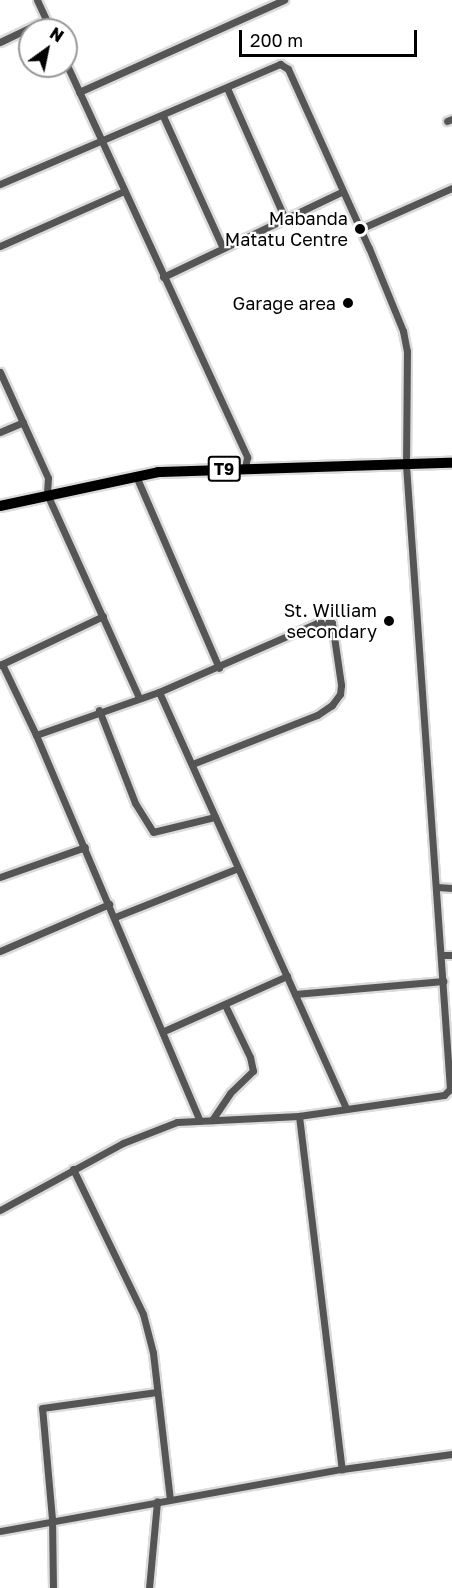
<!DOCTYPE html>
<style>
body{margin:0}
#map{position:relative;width:452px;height:1588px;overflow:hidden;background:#fff;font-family:"Golos Text",sans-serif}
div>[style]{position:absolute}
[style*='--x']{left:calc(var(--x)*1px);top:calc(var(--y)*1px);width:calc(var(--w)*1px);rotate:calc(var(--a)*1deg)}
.roads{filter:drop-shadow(2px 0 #dbdbdb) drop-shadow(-2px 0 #dbdbdb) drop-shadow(0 2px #dbdbdb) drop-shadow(0 -2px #dbdbdb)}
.minor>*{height:7px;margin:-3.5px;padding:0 3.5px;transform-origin:3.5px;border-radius:3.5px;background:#555}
.trunk>*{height:10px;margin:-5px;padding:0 5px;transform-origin:5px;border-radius:5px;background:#000}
.dots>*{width:16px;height:16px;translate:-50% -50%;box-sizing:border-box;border:3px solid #fff;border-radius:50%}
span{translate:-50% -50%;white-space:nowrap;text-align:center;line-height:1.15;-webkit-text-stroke:4.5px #fff;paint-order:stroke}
.shield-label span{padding:2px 4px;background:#fff;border:2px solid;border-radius:4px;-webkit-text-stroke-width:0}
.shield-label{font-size:16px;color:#000;font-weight:700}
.poi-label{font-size:18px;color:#000}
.right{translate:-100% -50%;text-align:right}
.north{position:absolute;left:18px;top:18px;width:60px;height:60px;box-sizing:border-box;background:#fff;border:2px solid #999;border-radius:50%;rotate:33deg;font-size:16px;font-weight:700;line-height:24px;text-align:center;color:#000}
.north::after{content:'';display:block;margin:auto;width:21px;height:27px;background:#000;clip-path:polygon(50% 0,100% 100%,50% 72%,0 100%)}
.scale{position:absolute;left:239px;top:30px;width:178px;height:27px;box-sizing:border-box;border:3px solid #000;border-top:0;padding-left:8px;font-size:18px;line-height:21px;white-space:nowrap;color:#000;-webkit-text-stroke:4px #fff;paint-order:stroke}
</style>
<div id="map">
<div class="roads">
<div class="minor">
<i style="--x:37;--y:0;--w:33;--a:65"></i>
<i style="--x:0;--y:42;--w:51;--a:-25.6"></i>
<i style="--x:66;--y:63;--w:434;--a:65.3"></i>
<i style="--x:247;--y:457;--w:11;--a:100"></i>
<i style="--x:227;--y:88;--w:143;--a:66.1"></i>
<i style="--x:79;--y:92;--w:225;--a:-24.2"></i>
<i style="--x:163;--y:116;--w:145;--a:65.6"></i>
<i style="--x:447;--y:121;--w:5;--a:-22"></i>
<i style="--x:0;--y:184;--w:305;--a:-23.2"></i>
<i style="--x:280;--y:64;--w:9;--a:32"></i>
<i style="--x:288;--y:69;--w:196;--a:65.7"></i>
<i style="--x:369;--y:248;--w:90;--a:67.7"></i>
<i style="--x:403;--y:331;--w:20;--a:79"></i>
<i style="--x:407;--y:351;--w:114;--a:90.5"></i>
<i style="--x:406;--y:465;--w:626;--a:85.97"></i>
<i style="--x:450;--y:1089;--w:8;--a:135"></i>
<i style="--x:444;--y:1095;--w:147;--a:171.8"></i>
<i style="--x:299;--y:1116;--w:122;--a:177.2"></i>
<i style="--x:177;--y:1122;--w:58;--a:158.7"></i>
<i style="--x:123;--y:1143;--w:140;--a:151.4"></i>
<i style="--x:360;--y:229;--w:101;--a:-24"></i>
<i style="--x:0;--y:246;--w:136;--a:-23.9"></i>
<i style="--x:163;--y:277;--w:199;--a:-25.5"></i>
<i style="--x:0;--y:372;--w:116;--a:65.6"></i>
<i style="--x:48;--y:478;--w:16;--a:94"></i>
<i style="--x:47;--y:494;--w:224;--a:65.7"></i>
<i style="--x:0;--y:432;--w:25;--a:-23"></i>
<i style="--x:136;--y:476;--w:209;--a:66.6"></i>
<i style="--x:2;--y:664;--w:79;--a:64.4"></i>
<i style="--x:36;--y:735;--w:419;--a:67"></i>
<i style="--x:0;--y:665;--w:114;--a:-25.4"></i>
<i style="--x:159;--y:692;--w:457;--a:65.8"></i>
<i style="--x:99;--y:710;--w:100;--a:68.8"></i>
<i style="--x:135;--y:803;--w:34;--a:58"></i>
<i style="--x:153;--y:832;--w:64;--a:-13.6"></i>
<i style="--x:36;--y:735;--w:130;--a:-19.3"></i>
<i style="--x:159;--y:692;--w:172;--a:-23.6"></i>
<i style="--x:317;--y:623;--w:15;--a:0"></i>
<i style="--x:332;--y:623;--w:63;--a:81.7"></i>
<i style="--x:341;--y:685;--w:9;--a:96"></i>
<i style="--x:340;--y:694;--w:14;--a:126"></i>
<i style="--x:332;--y:705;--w:18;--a:146"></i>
<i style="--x:317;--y:715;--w:134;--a:158.6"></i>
<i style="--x:0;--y:877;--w:90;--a:-19.4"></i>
<i style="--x:437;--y:887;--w:15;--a:4"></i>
<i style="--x:115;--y:917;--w:132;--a:-21.7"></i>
<i style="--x:0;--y:951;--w:119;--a:-23.3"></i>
<i style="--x:442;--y:955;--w:10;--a:0"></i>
<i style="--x:295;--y:994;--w:149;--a:-5"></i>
<i style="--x:164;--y:1031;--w:135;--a:-24.1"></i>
<i style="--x:299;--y:1116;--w:356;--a:83.1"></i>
<i style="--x:212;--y:1120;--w:32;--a:-56"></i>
<i style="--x:230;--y:1093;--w:32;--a:-44"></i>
<i style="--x:253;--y:1071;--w:14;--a:-102"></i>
<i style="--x:250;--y:1057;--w:58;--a:-115.7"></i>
<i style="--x:73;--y:1169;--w:161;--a:64.2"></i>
<i style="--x:143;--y:1314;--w:40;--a:75.6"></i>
<i style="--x:153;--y:1353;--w:147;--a:83.4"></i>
<i style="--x:0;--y:1531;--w:348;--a:-10.3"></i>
<i style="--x:342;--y:1469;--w:111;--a:-7.8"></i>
<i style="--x:53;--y:1588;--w:69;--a:-90.8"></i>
<i style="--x:52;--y:1519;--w:111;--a:-95.1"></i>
<i style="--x:42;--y:1408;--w:116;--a:-7.9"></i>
<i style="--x:149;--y:1588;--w:87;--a:-84.7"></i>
</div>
<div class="trunk">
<i style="--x:0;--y:506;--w:162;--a:-12.1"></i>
<i style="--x:158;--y:472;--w:294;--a:-1.8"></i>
</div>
</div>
<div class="dots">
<i style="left:360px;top:229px;background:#000"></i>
<i style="left:348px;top:303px;background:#000"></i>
<i style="left:389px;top:621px;background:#000"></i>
</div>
<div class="shield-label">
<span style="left:224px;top:469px">T9</span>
</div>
<div class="poi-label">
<span class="right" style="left:348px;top:229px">Mabanda<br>Matatu Centre</span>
<span class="right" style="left:336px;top:303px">Garage area</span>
<span class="right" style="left:377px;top:621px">St. William<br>secondary</span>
</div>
<div class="north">N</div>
<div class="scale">200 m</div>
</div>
